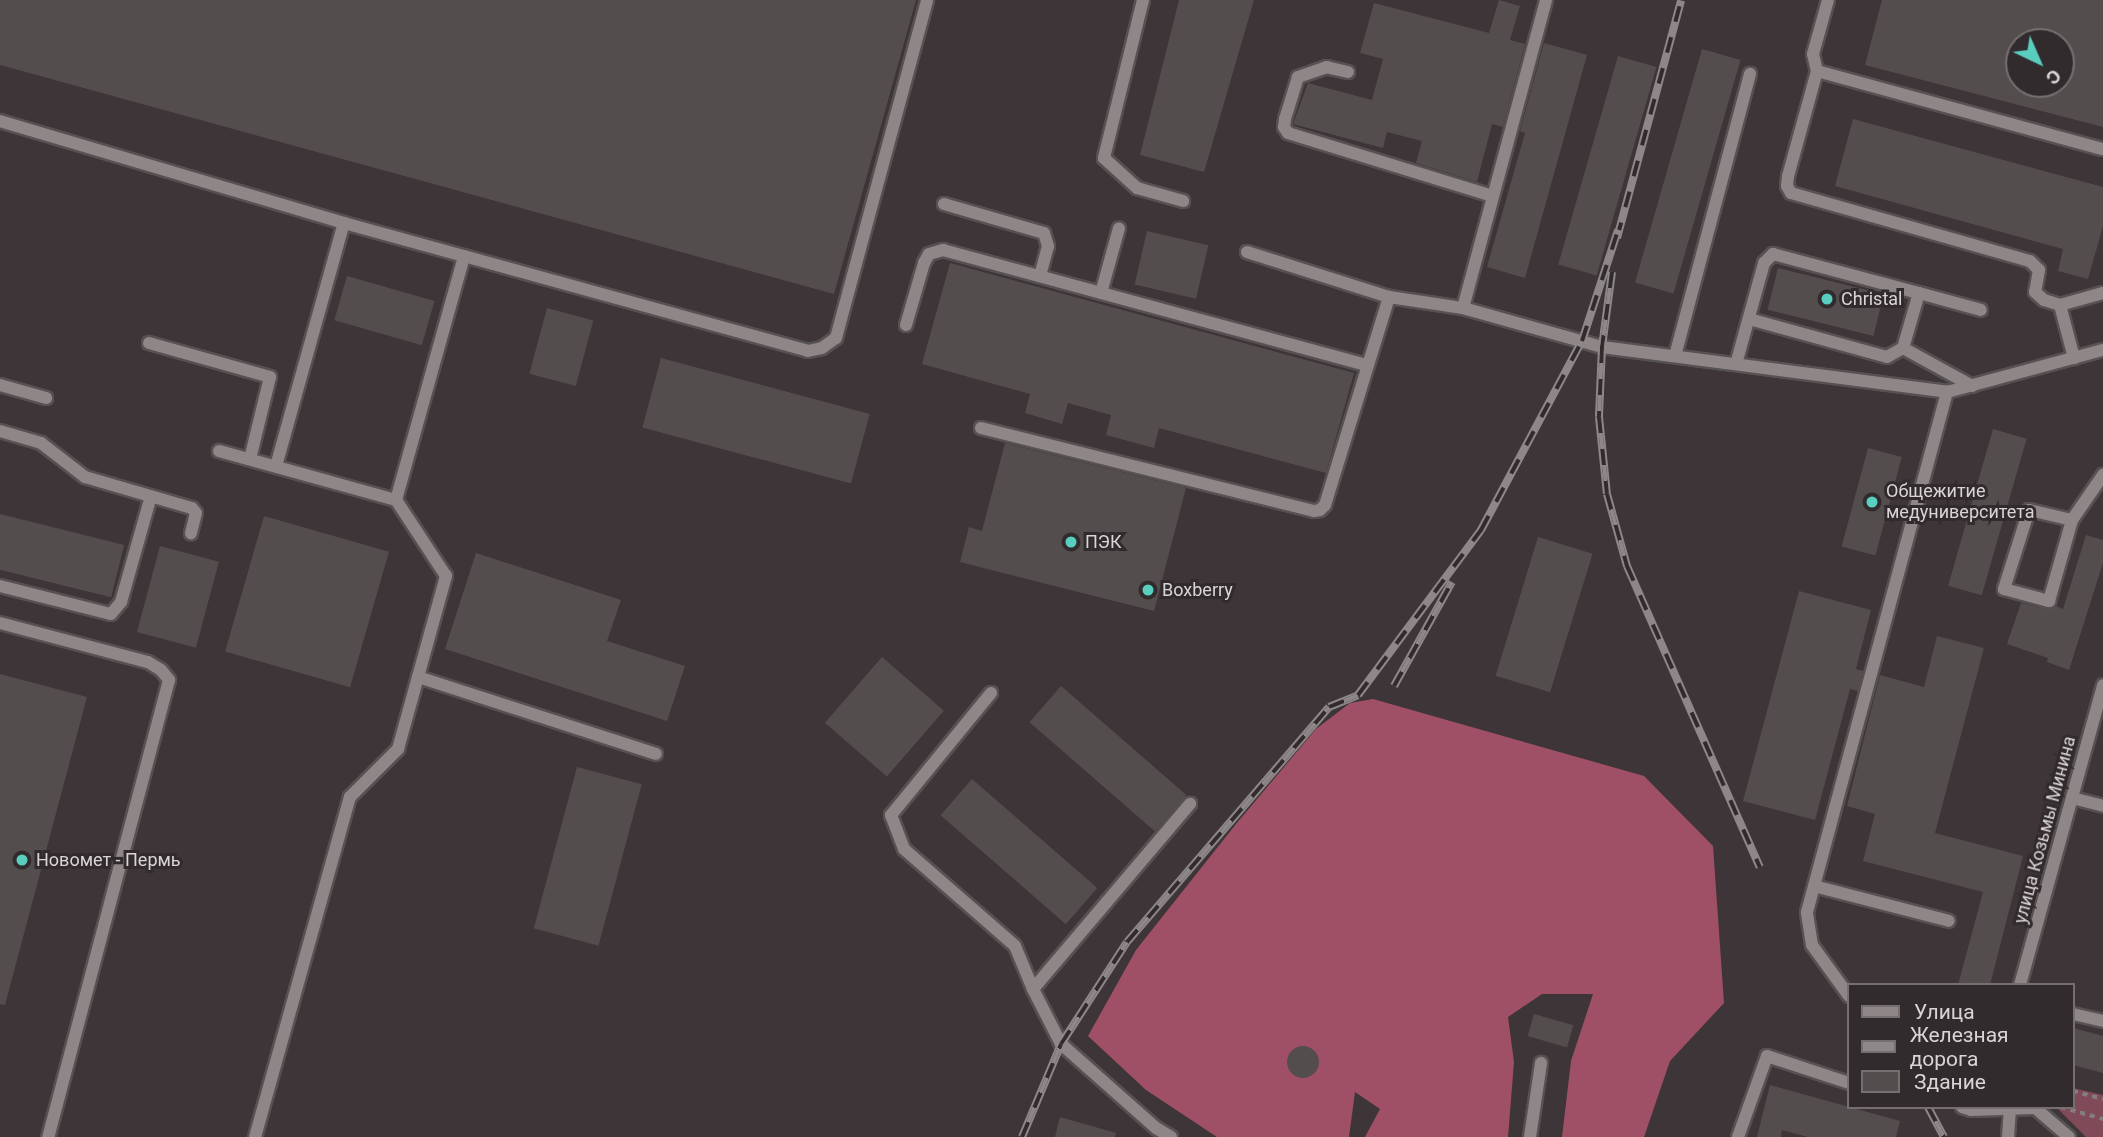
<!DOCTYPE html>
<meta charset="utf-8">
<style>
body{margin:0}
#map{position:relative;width:2103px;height:1137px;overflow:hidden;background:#3d3537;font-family:Roboto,sans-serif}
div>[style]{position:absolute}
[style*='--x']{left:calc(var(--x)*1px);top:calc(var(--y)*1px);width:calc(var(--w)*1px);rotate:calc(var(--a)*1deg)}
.green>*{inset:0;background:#814a58}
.forest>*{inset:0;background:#a05066}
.building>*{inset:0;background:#544d4e;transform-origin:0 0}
.round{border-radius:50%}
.path>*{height:3.5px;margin-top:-1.75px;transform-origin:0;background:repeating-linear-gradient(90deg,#847d7f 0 5px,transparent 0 10px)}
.roads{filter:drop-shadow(2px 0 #565152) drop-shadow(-2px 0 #565152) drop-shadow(0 2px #565152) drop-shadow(0 -2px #565152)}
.minor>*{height:12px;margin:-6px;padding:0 6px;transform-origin:6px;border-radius:6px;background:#8e8687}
.rail>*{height:8px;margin-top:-4px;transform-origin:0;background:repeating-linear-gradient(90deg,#322b2d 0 16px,#8d8789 0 32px);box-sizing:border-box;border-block:2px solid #8d8789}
.dots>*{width:19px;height:19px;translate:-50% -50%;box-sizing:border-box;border:4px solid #322b2d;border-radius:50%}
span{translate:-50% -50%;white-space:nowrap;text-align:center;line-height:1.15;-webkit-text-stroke:6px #322b2d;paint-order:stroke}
.poi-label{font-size:18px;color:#d9d5d6}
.left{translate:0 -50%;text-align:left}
.street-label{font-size:18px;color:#d9d5d6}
.legend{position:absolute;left:1847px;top:983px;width:228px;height:126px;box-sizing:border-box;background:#322b2d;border:2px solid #756f71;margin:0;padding:9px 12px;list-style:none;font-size:21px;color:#d9d5d6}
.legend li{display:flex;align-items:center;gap:14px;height:35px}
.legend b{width:35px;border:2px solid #756f71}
.north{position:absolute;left:2005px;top:28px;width:70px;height:70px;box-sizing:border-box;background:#322b2d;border:2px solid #756f71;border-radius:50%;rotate:136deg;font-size:19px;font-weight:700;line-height:28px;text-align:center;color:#d9d5d6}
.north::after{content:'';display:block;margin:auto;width:24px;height:32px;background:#59cebf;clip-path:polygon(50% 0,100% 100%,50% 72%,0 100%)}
</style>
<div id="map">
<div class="green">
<i style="clip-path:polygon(2073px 1088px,2103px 1095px,2103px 1137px,2086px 1137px,2056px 1107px,2073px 1107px)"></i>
</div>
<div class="forest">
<i style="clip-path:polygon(1373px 699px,1644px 776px,1713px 846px,1724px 1003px,1670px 1061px,1644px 1137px,1562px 1137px,1571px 1061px,1593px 994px,1542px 994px,1508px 1017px,1514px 1062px,1508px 1137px,1365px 1137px,1380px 1109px,1355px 1092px,1349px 1137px,1217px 1137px,1146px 1090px,1088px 1036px,1136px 950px,1236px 824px,1316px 729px,1350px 703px)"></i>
</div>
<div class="building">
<i style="clip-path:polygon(0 0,916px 0,834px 294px,0 65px)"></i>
<i style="clip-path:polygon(1179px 0,1254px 0,1204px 172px,1140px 155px)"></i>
<i style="clip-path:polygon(1499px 0,1520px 6px,1510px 40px,1525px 44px,1503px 127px,1492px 124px,1477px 182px,1416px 163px,1422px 141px,1387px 132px,1383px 148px,1293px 124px,1308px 83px,1372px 100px,1383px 59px,1360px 53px,1374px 3px,1489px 33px)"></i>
<i style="clip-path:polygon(evenodd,1882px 0,2103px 0,2103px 127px,1865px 65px,1882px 0,2019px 42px,2061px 42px,2061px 84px,2019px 84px,2019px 42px)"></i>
<i style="clip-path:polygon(1544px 43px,1587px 55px,1525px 278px,1487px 267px,1525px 133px,1520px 131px)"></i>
<i style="left:1702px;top:49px;width:40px;height:243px;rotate:16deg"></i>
<i style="left:1618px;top:56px;width:40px;height:217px;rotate:16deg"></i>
<i style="clip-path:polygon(1853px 119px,2103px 187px,2103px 226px,2088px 279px,2058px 271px,2063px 249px,1835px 186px)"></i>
<i style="left:1147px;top:231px;width:63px;height:55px;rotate:13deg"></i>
<i style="clip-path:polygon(950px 263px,1354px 373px,1326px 473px,1159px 428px,1154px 448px,1106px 435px,1111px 415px,1068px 403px,1062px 424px,1025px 413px,1030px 394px,922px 364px)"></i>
<i style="left:1778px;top:268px;width:109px;height:43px;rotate:14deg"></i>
<i style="left:347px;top:276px;width:91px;height:46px;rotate:16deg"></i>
<i style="left:547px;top:308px;width:48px;height:68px;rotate:15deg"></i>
<i style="left:661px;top:358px;width:216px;height:72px;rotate:15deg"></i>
<i style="left:1993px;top:429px;width:35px;height:163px;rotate:16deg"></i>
<i style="clip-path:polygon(1005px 443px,1186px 488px,1154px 611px,960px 562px,969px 527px,982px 531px)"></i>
<i style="left:1868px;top:448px;width:35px;height:102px;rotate:15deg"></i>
<i style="left:0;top:514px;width:128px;height:54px;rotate:14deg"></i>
<i style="left:264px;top:516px;width:130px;height:141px;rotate:16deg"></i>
<i style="clip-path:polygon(2086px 535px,2103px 540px,2103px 563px,2069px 670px,2047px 662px,2048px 658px,2007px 644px,2021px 603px,2047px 609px,2056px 606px,2063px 609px)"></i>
<i style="left:1538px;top:537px;width:57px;height:145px;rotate:17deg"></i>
<i style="left:160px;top:546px;width:61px;height:89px;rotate:15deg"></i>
<i style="clip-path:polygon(476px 553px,621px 600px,607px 641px,685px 666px,667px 721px,445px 649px)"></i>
<i style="clip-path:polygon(1799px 591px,1871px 610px,1856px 669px,1863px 671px,1858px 691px,1850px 689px,1815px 820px,1743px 801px)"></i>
<i style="clip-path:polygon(1937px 636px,1984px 648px,1935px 833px,2023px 856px,1990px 985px,1958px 985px,1983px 892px,1863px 861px,1875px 814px,1847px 806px,1880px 675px,1924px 687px)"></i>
<i style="left:882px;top:657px;width:82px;height:87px;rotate:41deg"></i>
<i style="clip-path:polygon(0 674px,87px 697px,5px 1005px,0 1004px)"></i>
<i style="left:1061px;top:686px;width:166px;height:48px;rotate:41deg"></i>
<i style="left:577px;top:767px;width:67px;height:167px;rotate:15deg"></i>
<i style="left:972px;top:779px;width:166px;height:48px;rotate:41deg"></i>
<i style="left:1534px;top:1014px;width:41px;height:23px;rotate:16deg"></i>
<i style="clip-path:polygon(2073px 1028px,2103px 1036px,2103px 1073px,2073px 1065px)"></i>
<i class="round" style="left:1287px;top:1046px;width:32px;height:32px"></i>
<i style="clip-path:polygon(1770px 1085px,1900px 1121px,1896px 1137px,1808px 1137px,1782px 1130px,1781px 1137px,1757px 1137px)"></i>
<i style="clip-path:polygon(1060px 1117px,1116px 1133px,1115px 1137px,1055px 1137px)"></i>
</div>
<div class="path">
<i style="--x:2073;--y:1091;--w:31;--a:15"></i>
<i style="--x:2061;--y:1107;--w:44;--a:15.9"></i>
</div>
<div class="roads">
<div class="minor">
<i style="--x:1143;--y:0;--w:163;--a:103.9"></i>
<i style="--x:1104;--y:158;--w:45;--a:42.3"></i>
<i style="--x:1137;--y:188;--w:48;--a:15.8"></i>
<i style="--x:1828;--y:0;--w:56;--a:105.5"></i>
<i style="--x:1813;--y:54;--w:17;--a:77"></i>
<i style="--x:1817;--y:71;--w:296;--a:15.3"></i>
<i style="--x:1817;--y:71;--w:109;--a:105.4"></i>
<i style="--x:1788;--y:176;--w:10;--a:96"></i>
<i style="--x:1787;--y:186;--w:8;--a:60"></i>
<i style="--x:1791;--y:193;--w:248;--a:15.9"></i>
<i style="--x:2030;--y:261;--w:13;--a:45"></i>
<i style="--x:2039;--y:270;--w:22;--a:100"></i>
<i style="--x:2035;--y:292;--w:12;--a:42"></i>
<i style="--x:2044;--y:300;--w:17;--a:17"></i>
<i style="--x:2060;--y:305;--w:45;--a:-15.6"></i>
<i style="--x:1348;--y:72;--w:22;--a:-167"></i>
<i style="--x:1327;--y:67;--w:31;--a:161"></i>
<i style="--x:1298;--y:77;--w:44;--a:107.2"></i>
<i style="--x:1285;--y:119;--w:8;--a:97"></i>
<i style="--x:1284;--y:127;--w:7;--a:56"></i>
<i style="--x:1288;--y:133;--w:214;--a:17.1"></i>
<i style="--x:0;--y:121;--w:359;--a:16.5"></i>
<i style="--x:344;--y:223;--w:481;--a:15.4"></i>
<i style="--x:808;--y:351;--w:14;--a:-12"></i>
<i style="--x:822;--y:348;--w:17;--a:-36"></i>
<i style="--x:836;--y:338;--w:350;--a:-74.9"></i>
<i style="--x:944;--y:204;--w:104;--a:16.2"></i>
<i style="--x:1044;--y:233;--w:14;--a:73"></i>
<i style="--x:1048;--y:246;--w:31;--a:105"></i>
<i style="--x:1247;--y:252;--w:149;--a:17.6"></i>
<i style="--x:1389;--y:297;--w:75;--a:8.5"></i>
<i style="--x:1463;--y:308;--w:144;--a:15.7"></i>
<i style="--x:1602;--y:347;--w:348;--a:7.4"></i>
<i style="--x:1947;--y:392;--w:162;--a:-15.1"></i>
<i style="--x:1101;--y:293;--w:67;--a:-74.5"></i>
<i style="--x:1919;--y:293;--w:64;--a:15.3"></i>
<i style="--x:2060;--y:305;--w:55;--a:75.2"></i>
<i style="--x:1463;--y:308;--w:319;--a:-74.9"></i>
<i style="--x:906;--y:325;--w:65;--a:-73.8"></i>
<i style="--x:924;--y:263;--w:10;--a:-61"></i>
<i style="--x:929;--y:254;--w:15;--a:-16"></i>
<i style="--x:943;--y:250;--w:439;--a:15.2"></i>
<i style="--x:149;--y:343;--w:126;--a:15.7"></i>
<i style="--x:270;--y:377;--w:84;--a:103.7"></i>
<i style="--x:1903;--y:348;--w:79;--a:28.8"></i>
<i style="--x:1675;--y:356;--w:292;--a:-75.1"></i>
<i style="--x:1736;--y:364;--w:105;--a:-74.5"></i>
<i style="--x:1764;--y:263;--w:13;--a:-45"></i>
<i style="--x:1773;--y:254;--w:151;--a:15"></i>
<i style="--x:1919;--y:293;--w:57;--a:106.2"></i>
<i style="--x:1903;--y:348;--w:18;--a:151"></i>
<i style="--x:1887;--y:357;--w:143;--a:-164.6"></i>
<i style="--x:0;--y:385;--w:48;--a:15.8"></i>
<i style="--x:981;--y:428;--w:343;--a:14"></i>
<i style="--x:1314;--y:511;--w:6;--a:-9"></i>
<i style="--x:1320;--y:510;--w:7;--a:-45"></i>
<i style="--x:1325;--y:505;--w:218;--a:-72.9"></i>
<i style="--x:0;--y:431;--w:43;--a:16.3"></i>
<i style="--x:41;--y:443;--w:56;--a:37.7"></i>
<i style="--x:85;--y:477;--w:111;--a:16.2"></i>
<i style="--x:192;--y:508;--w:6;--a:51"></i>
<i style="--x:196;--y:513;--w:21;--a:104"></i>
<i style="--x:219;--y:451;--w:184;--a:15.5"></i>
<i style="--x:276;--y:466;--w:252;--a:-74.4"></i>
<i style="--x:2072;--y:520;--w:44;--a:-166.9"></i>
<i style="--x:2029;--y:510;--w:83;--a:107.6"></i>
<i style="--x:2004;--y:589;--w:47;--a:14.9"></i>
<i style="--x:2049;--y:601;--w:84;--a:-74.1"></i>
<i style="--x:2072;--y:520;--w:55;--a:-55.4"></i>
<i style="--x:0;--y:586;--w:114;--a:14.2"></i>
<i style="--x:111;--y:614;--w:16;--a:-50"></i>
<i style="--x:121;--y:602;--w:110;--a:-74.2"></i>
<i style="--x:0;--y:623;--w:153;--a:14.8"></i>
<i style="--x:148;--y:662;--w:15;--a:32"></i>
<i style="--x:161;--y:670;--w:13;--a:51"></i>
<i style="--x:169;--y:680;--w:473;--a:104.8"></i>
<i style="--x:418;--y:677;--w:250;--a:17.9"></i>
<i style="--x:991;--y:693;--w:158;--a:129.3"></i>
<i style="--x:891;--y:815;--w:36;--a:69"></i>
<i style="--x:904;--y:849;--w:147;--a:41.1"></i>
<i style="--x:1015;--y:946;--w:47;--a:67.3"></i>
<i style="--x:2072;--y:798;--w:32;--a:14"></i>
<i style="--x:1814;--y:886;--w:139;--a:14.5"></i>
<i style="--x:2020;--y:985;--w:311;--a:-74.5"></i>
<i style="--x:1849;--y:996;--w:63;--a:-126"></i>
<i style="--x:1812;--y:945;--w:33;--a:-99"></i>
<i style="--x:1807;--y:912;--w:539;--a:-74.93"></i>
<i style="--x:2073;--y:1014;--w:31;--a:13"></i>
<i style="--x:1962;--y:1107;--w:9;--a:18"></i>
<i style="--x:1971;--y:1110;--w:63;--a:-1.8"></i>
<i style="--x:2034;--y:1107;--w:46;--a:40.6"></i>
<i style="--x:255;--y:1137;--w:353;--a:-74.4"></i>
<i style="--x:350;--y:797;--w:68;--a:-45"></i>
<i style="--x:398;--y:749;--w:180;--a:-74.5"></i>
<i style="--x:446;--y:576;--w:91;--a:-123.3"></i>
<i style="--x:396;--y:500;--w:253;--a:-74.4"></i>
<i style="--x:1171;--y:1137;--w:17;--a:-149"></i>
<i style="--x:1156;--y:1128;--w:127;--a:-138.5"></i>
<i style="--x:1061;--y:1044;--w:62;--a:-117"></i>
<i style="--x:1033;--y:989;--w:243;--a:-49.7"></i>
<i style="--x:1530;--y:1137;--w:75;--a:-81.5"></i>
<i style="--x:1738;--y:1137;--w:86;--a:-70.3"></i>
<i style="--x:1767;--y:1056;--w:86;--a:18.2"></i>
<i style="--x:2008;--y:1137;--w:28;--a:-86"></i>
</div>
</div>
<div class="rail">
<i style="--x:1617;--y:238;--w:246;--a:-74.9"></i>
<i style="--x:1612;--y:272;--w:76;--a:97.6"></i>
<i style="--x:1602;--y:347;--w:70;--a:92.5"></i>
<i style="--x:1599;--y:417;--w:77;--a:84.1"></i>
<i style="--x:1607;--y:494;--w:75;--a:74.5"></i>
<i style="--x:1627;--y:566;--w:329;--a:66.2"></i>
<i style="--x:1394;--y:686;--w:119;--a:-60.9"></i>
<i style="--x:1928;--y:1107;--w:34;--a:62"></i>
<i style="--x:1022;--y:1137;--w:101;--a:-67.2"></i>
<i style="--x:1061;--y:1044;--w:121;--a:-57.1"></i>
<i style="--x:1127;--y:942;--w:310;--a:-49.3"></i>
<i style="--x:1329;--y:707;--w:31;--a:-22"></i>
<i style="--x:1358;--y:695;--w:206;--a:-53.3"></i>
<i style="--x:1481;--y:530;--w:214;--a:-61.9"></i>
<i style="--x:1582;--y:341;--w:117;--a:-72"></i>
</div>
<div class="dots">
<i style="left:1827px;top:299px;background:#59cebf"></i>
<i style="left:1872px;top:502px;background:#59cebf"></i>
<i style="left:1071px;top:542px;background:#59cebf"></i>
<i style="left:1148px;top:590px;background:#59cebf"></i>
<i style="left:22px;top:860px;background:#59cebf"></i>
</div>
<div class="poi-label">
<span class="left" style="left:1841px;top:299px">Christal</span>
<span class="left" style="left:1886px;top:502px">Общежитие<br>медуниверситета</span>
<span class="left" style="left:1085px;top:542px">ПЭК</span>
<span class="left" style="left:1162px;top:590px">Boxberry</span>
<span class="left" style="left:36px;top:860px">Новомет - Пермь</span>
</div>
<div class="street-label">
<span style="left:2045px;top:830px;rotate:-75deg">улица Козьмы Минина</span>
</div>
<ul class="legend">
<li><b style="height:9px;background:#8e8687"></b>Улица</li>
<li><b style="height:9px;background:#8d8789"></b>Железная дорога</li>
<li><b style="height:19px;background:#544d4e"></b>Здание</li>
</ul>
<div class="north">С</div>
</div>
